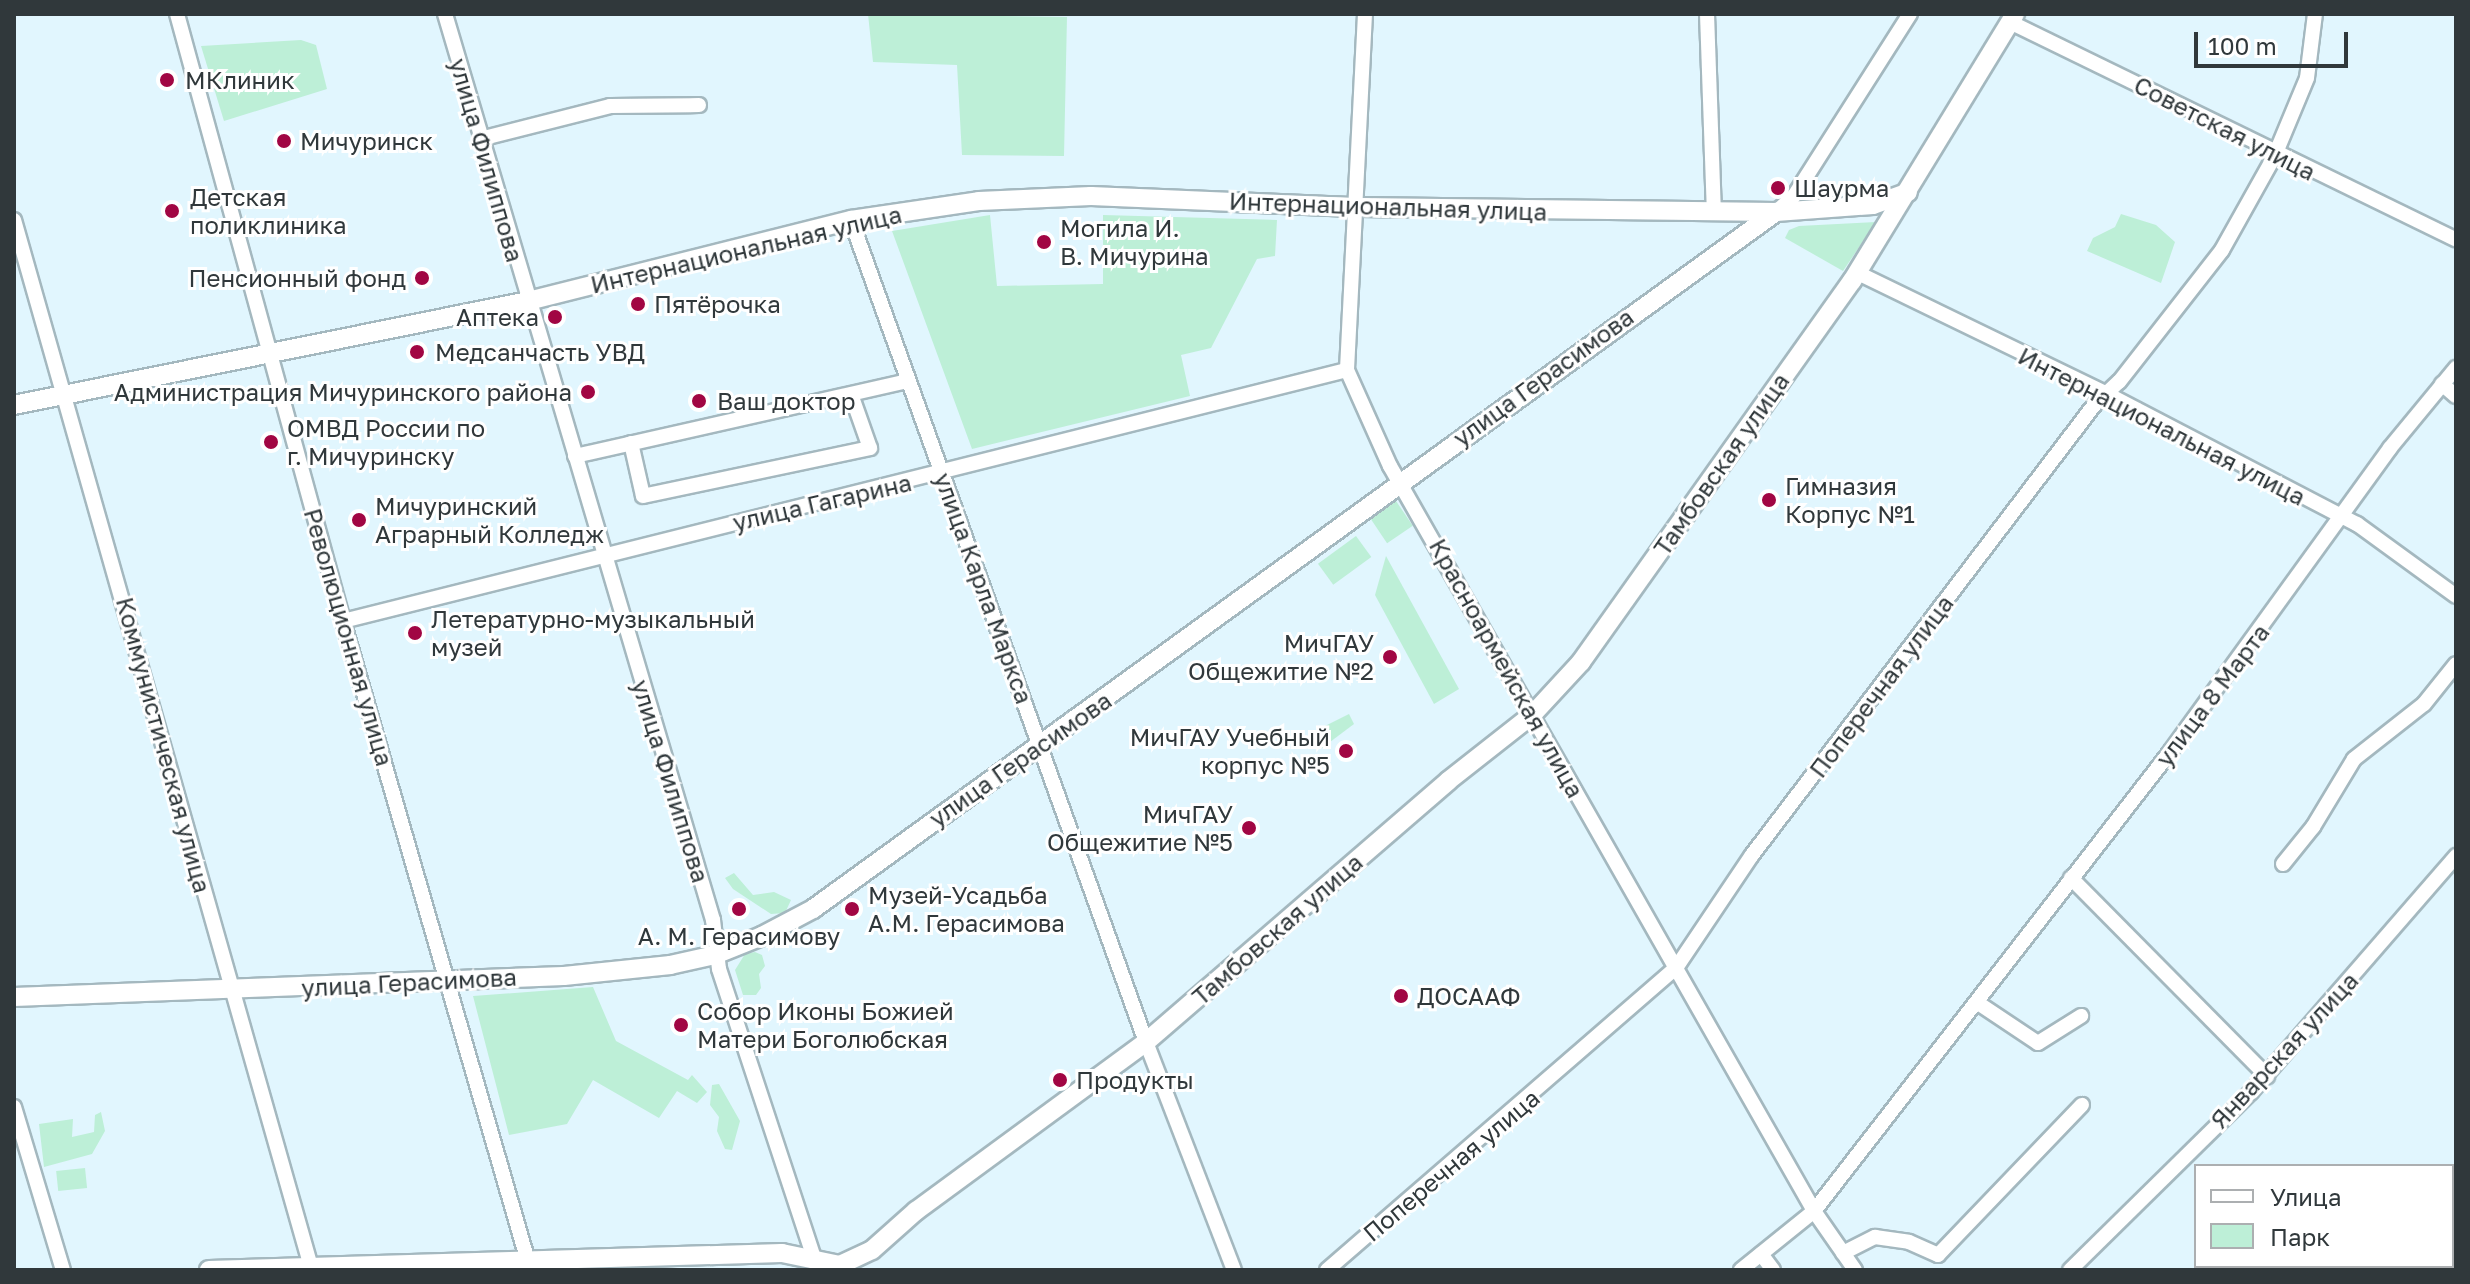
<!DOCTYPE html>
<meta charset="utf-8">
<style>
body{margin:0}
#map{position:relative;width:2470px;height:1284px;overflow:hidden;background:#e1f6fe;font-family:"Golos Text",sans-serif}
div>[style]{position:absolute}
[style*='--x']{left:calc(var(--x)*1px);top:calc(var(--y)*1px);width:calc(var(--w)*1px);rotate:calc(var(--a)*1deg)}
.green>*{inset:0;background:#bdefd7;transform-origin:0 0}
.roads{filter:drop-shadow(2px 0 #a4b8bf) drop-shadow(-2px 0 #a4b8bf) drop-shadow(0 2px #a4b8bf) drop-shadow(0 -2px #a4b8bf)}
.minor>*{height:14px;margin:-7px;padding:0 7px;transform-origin:7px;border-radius:7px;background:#fff}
.major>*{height:18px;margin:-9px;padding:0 9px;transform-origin:9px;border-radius:9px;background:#fff}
.rail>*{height:3px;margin-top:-1.5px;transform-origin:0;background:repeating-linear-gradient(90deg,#465053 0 4px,transparent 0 12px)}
.dots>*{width:22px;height:22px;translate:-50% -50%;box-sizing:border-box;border:4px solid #fff;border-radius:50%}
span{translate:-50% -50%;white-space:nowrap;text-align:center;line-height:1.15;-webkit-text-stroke:6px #fff;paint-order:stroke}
.poi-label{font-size:24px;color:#30383b}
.left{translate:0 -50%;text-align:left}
.right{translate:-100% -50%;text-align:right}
.street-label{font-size:24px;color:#30383b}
.frame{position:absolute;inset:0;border:16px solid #30383b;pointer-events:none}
.legend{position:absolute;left:2194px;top:1164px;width:260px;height:104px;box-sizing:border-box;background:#fff;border:2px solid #acafb1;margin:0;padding:10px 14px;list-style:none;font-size:24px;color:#30383b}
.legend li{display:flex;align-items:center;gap:16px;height:40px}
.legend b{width:40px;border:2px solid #acafb1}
.scale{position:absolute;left:2194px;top:32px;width:154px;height:36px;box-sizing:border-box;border:4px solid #30383b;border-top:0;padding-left:10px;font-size:24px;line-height:28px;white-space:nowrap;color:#30383b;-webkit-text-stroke:6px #fff;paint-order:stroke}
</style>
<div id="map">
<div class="green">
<i style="clip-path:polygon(868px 14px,1067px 17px,1064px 156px,962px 155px,957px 65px,873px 62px)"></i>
<i style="clip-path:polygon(301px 40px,316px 45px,327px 89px,224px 121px,201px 46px)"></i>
<i style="clip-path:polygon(2121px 214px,2156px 225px,2175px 242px,2161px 283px,2087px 251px,2093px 238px,2115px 227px)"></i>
<i style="clip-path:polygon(990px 215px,997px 286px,1103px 284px,1103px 215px,1277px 220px,1275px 256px,1257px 259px,1211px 348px,1181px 355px,1190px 396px,972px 449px,892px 231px)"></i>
<i style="clip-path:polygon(1876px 222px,1843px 271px,1785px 238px,1789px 230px,1799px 226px)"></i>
<i style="left:1396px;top:501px;width:30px;height:31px;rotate:56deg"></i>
<i style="left:1356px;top:536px;width:26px;height:47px;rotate:54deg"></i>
<i style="clip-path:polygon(1386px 556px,1459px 689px,1434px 704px,1375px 595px)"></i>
<i style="clip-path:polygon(1349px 714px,1354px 724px,1322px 748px,1315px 731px)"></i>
<i style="clip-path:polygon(734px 873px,753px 895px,774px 892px,791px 900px,785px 913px,771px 914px,733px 889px,725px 878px)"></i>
<i style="clip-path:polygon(755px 952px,762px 955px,765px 966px,759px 974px,761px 988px,756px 995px,743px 995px,735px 970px,745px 954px)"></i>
<i style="clip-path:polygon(593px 987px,616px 1041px,688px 1080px,692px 1075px,707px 1092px,697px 1103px,677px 1091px,659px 1118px,593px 1080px,567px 1124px,509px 1135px,473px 996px)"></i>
<i style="clip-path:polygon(719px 1084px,740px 1121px,732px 1150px,725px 1149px,717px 1131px,719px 1117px,710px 1105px,712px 1085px)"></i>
<i style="clip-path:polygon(101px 1112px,105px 1131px,92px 1154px,44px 1167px,39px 1124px,73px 1119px,72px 1137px,94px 1132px,95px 1115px)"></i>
<i style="left:85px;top:1168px;width:20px;height:29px;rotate:84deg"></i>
</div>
<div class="roads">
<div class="minor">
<i style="--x:177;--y:14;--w:629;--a:74.7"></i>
<i style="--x:343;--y:621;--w:663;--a:73.89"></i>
<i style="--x:445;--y:14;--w:945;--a:73.52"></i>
<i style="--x:713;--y:920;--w:49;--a:83"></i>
<i style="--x:719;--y:969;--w:317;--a:71.8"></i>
<i style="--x:1365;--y:14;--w:356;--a:92.9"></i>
<i style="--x:1347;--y:370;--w:105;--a:65.9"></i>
<i style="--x:1390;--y:466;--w:857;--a:60.35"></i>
<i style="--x:1814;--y:1211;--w:72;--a:55.2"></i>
<i style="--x:1707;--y:14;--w:198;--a:88"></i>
<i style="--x:2010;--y:22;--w:496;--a:26"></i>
<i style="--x:480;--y:139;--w:134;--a:-14.2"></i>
<i style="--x:610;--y:106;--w:89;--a:-0.6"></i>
<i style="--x:1776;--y:212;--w:24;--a:-42"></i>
<i style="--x:1794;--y:196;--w:216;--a:-57.5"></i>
<i style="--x:14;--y:220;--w:1091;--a:74.16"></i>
<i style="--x:851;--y:220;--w:873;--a:70.26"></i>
<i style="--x:1146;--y:1042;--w:244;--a:68.9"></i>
<i style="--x:1858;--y:273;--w:277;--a:25.9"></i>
<i style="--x:2107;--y:394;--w:282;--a:27.5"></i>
<i style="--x:2357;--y:524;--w:122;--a:36"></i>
<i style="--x:2442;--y:384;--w:18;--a:41"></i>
<i style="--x:631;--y:443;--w:54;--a:77.2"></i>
<i style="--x:643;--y:496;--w:232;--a:-11.9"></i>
<i style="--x:870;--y:448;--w:57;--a:-109.4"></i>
<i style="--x:575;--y:456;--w:341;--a:-12.7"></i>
<i style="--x:343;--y:621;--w:1035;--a:-14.04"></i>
<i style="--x:2283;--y:864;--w:48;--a:-51"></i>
<i style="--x:2313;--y:827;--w:79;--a:-58.9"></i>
<i style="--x:2354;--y:759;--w:89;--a:-38.2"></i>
<i style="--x:2424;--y:704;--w:51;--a:-51.3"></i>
<i style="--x:2071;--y:878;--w:279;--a:45.3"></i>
<i style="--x:1978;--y:1003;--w:72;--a:33.7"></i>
<i style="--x:2038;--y:1043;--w:51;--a:-32.1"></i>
<i style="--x:14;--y:1107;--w:170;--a:73.3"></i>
<i style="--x:1843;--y:1253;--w:36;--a:-27"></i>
<i style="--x:1875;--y:1237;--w:34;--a:8"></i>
<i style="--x:1909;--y:1242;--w:32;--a:24"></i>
<i style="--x:1938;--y:1255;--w:208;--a:-46.2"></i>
<i style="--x:1761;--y:1254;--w:20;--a:53"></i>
<i style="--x:1327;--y:1270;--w:462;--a:-40.9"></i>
<i style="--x:1676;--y:968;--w:136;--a:-56.1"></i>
<i style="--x:1752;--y:855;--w:567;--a:-52.75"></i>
<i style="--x:2095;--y:404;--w:33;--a:-43"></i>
<i style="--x:2119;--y:382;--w:167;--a:-52"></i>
<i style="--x:2222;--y:250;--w:109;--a:-60.8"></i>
<i style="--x:2275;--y:155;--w:83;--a:-67.4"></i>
<i style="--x:2307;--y:78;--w:64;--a:-82.9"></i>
<i style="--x:1741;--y:1270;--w:94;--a:-38.9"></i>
<i style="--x:1814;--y:1211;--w:581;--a:-52.2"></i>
<i style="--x:2170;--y:752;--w:375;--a:-54.1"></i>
<i style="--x:2390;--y:448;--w:104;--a:-50.5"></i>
<i style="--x:2070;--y:1270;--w:254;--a:-44.5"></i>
<i style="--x:2251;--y:1092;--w:313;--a:-49"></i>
</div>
<div class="major">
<i style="--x:14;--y:405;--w:524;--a:-11.44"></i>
<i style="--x:528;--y:301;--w:333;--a:-14.1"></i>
<i style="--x:851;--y:220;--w:129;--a:-8.4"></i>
<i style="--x:979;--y:201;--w:112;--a:-2.6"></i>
<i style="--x:1091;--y:196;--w:268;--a:2.4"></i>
<i style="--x:1359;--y:207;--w:417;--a:0.7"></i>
<i style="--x:1776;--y:212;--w:97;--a:-4.1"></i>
<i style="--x:1873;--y:205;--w:37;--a:-20"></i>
<i style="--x:14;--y:997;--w:550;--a:-2.19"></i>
<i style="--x:564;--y:976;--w:107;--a:-5.9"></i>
<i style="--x:670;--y:965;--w:46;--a:-12.5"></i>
<i style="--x:715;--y:955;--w:51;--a:-22"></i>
<i style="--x:762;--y:936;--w:58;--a:-27.9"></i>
<i style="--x:813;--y:909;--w:1189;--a:-35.9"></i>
<i style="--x:209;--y:1270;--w:573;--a:-1.7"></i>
<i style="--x:782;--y:1253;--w:59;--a:11.7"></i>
<i style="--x:840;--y:1265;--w:35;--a:-25"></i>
<i style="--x:872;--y:1250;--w:59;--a:-41.6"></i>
<i style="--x:916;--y:1211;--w:285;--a:-36.3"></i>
<i style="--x:1146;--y:1042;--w:399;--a:-40.8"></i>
<i style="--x:1448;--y:781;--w:108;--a:-38.2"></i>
<i style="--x:1533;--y:714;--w:71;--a:-47.3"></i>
<i style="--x:1581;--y:662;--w:468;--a:-54.6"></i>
<i style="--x:1852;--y:281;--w:313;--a:-58.6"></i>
</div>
</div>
<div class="rail">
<i style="--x:2452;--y:1191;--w:6;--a:-45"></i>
<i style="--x:2370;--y:1270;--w:6;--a:-45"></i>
</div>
<div class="dots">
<i style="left:167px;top:80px;background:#a10643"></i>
<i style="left:284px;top:141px;background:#a10643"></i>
<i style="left:1778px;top:188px;background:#a10643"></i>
<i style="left:172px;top:211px;background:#a10643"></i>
<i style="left:1044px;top:242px;background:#a10643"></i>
<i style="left:422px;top:278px;background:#a10643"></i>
<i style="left:638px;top:304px;background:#a10643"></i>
<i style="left:555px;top:317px;background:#a10643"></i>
<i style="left:417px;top:352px;background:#a10643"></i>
<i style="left:588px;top:392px;background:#a10643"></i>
<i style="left:699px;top:401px;background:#a10643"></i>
<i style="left:271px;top:442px;background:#a10643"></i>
<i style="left:1769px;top:500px;background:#a10643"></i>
<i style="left:359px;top:520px;background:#a10643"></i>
<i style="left:415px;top:633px;background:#a10643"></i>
<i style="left:1390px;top:657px;background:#a10643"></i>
<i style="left:1346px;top:751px;background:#a10643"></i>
<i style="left:1249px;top:828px;background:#a10643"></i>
<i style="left:739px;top:909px;background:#a10643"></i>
<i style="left:852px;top:909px;background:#a10643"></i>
<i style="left:1401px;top:996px;background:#a10643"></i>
<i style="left:681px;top:1025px;background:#a10643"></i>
<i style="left:1060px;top:1080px;background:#a10643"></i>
</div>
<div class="poi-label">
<span class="left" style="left:185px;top:80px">МКлиник</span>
<span class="left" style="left:300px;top:141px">Мичуринск</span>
<span class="left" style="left:1794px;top:188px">Шаурма</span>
<span class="left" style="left:190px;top:211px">Детская<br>поликлиника</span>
<span class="left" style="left:1060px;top:242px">Могила И.<br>В. Мичурина</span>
<span class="right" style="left:406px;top:278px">Пенсионный фонд</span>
<span class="left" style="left:654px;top:304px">Пятёрочка</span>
<span class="right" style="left:539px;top:317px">Аптека</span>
<span class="left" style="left:435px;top:352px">Медсанчасть УВД</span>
<span class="right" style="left:572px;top:392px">Администрация Мичуринского района</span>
<span class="left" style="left:717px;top:401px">Ваш доктор</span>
<span class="left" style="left:287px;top:442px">ОМВД России по<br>г. Мичуринску</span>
<span class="left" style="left:1785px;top:500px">Гимназия<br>Корпус №1</span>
<span class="left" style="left:375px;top:520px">Мичуринский<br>Аграрный Колледж</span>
<span class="left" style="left:431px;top:633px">Летературно-музыкальный<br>музей</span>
<span class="right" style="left:1374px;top:657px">МичГАУ<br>Общежитие №2</span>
<span class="right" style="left:1330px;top:751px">МичГАУ Учебный<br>корпус №5</span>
<span class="right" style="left:1233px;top:828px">МичГАУ<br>Общежитие №5</span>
<span class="left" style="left:868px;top:909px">Музей-Усадьба<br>А.М. Герасимова</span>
<span style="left:739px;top:936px">А. М. Герасимову</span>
<span class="left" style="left:1417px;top:996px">ДОСААФ</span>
<span class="left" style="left:697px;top:1025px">Собор Иконы Божией<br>Матери Боголюбская</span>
<span class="left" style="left:1076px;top:1080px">Продукты</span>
</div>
<div class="street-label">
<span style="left:2225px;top:128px;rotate:27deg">Советская улица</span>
<span style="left:487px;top:160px;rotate:74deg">улица Филиппова</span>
<span style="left:1388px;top:206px;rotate:2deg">Интернациональная улица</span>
<span style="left:746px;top:249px;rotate:-13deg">Интернациональная улица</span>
<span style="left:1543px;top:377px;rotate:-36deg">улица Герасимова</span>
<span style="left:2162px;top:426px;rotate:27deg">Интернациональная улица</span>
<span style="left:1721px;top:464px;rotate:-55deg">Тамбовская улица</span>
<span style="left:822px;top:502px;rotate:-13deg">улица Гагарина</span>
<span style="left:984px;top:588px;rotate:70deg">улица Карла Маркса</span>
<span style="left:349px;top:637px;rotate:74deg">Революционная улица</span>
<span style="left:1507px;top:668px;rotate:61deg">Красноармейская улица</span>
<span style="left:1881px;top:686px;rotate:-53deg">Поперечная улица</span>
<span style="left:2212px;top:695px;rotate:-53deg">улица 8 Марта</span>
<span style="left:164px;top:745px;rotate:75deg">Коммунистическая улица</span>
<span style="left:1020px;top:759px;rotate:-35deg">улица Герасимова</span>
<span style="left:671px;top:781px;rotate:73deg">улица Филиппова</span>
<span style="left:1277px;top:929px;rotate:-41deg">Тамбовская улица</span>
<span style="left:409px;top:982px;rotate:-3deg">улица Герасимова</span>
<span style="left:2284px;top:1050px;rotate:-47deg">Январская улица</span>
<span style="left:1451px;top:1165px;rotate:-40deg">Поперечная улица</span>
</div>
<div class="frame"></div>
<ul class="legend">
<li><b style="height:10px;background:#fff"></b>Улица</li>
<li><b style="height:22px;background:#bdefd7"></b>Парк</li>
</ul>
<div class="scale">100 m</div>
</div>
